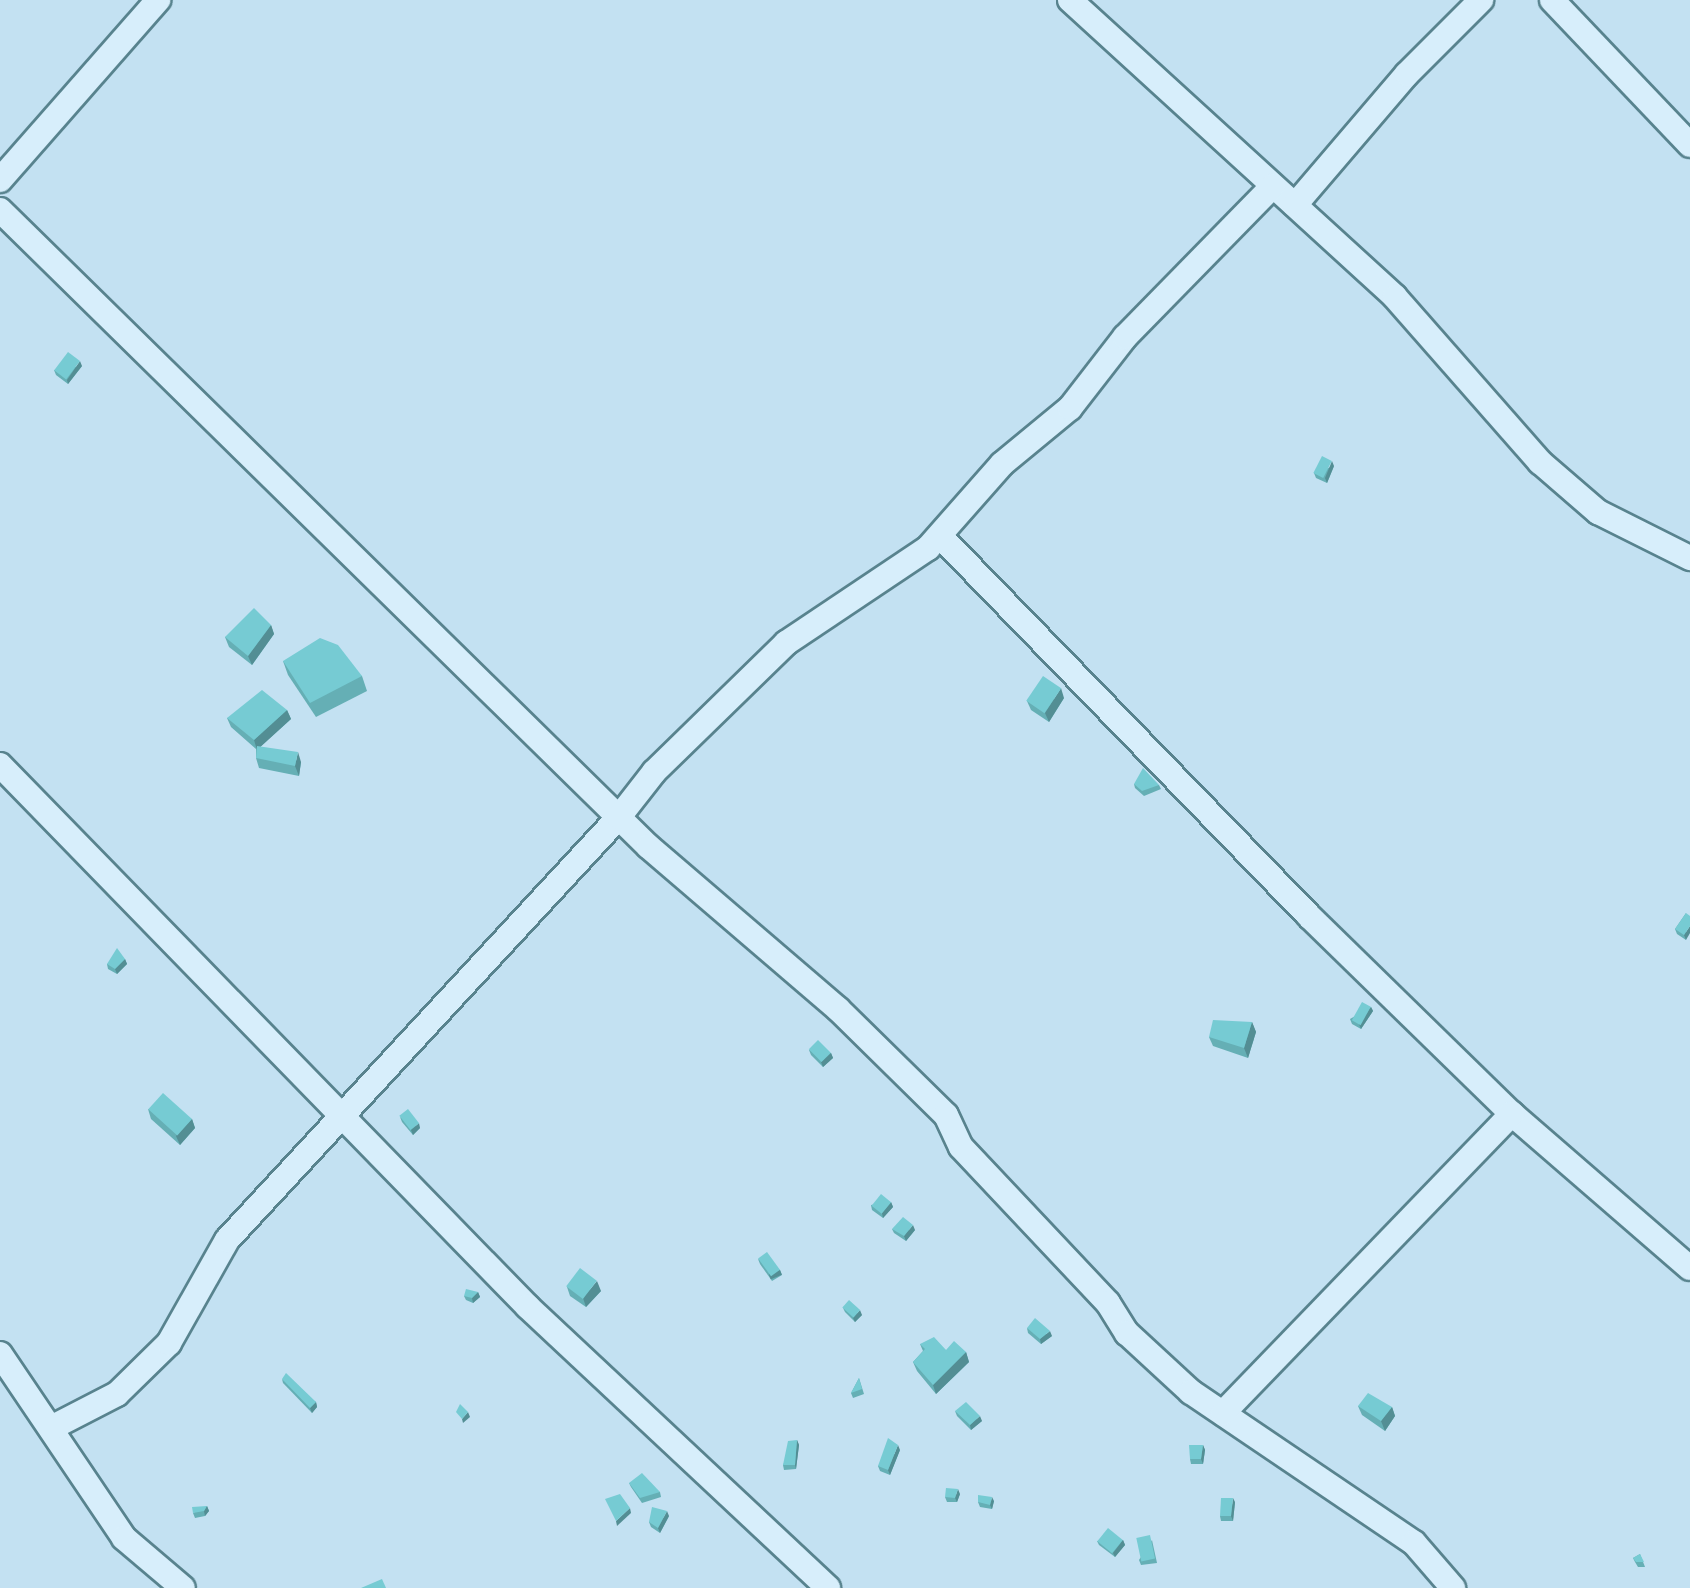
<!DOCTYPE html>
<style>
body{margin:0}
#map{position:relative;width:1690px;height:1588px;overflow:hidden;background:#c3e1f2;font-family:"Playfair Display",serif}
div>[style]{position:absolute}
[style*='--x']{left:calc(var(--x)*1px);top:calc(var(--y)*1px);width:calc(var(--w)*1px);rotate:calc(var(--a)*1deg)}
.roads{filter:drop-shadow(2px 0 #58838e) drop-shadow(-2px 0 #58838e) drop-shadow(0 2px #58838e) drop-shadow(0 -2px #58838e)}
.minor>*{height:24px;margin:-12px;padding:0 12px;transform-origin:12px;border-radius:12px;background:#d7eefb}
.wall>*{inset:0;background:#65afb5}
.shaded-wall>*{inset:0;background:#538e94;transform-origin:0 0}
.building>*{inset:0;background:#76cbd3;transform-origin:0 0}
span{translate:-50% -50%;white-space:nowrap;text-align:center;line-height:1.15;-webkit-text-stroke:5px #d4eaf8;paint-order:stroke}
</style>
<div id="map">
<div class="roads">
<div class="minor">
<i style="--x:1070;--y:0;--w:440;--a:42.4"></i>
<i style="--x:1395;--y:297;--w:220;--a:48.7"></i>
<i style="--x:1540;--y:462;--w:77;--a:40.8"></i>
<i style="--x:1598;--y:512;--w:103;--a:26.6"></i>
<i style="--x:1552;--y:0;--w:200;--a:46.4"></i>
<i style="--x:0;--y:180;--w:240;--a:-48.7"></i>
<i style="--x:1295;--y:205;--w:172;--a:-49.5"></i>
<i style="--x:1407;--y:74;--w:105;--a:-45"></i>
<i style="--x:0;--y:210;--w:909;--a:44.47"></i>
<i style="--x:649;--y:847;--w:249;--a:40.6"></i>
<i style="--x:838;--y:1009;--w:151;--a:44.5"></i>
<i style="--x:946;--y:1115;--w:35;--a:65"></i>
<i style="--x:961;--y:1147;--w:214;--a:46.7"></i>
<i style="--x:1108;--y:1303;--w:36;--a:58"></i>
<i style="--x:1127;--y:1333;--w:87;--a:42.7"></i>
<i style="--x:1191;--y:1392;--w:269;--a:34.1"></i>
<i style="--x:1414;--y:1543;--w:60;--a:49.1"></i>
<i style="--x:940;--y:536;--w:530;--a:45.84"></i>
<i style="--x:1309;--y:916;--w:284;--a:44.3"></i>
<i style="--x:1512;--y:1114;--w:235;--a:40.9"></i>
<i style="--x:0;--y:765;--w:757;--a:45.75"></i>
<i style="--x:528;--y:1307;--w:411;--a:43.1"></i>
<i style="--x:0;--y:1354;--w:222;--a:56"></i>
<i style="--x:124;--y:1538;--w:77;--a:40.3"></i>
<i style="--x:1223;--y:1413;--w:416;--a:-46"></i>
<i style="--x:53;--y:1427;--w:72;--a:-27.3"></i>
<i style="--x:117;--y:1394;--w:73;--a:-44.4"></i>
<i style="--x:169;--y:1343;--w:118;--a:-60.6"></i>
<i style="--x:227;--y:1240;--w:577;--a:-47.18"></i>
<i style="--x:619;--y:817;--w:57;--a:-52.1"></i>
<i style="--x:654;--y:772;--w:185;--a:-44.3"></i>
<i style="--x:786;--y:643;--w:171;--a:-33.8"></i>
<i style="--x:928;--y:548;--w:112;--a:-48.6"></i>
<i style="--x:1002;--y:464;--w:88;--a:-39.5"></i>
<i style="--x:1070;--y:408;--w:90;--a:-52.2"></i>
<i style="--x:1125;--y:337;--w:211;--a:-45.6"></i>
</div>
</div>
<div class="wall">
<i style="clip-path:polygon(82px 366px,68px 384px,56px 375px,54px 370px)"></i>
<i style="clip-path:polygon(1334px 466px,1327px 483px,1316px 478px,1314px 473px)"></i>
<i style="clip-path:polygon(271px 625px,274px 634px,252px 665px,229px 647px,225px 637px)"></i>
<i style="clip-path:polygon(283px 661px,362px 676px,367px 691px,316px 717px,288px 675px)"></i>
<i style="clip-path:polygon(1064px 698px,1049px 722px,1031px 710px,1027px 701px)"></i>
<i style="clip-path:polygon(287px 710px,291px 719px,260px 747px,301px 762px,299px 776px,259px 768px,256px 758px,256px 749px,231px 727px,227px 718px)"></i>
<i style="clip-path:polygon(1134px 784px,1159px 785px,1161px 789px,1144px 796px,1135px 788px)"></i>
<i style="clip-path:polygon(1686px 913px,1686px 940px,1677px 934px,1675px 929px)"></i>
<i style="clip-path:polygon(125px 959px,127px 964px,117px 974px,108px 969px,107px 964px)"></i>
<i style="clip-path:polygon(1371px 1007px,1373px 1011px,1361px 1029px,1352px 1024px,1350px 1019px)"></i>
<i style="clip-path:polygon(1252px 1022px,1256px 1032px,1248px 1058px,1213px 1046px,1209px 1037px)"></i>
<i style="clip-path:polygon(809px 1050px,831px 1053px,833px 1058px,823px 1067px,811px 1055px)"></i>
<i style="clip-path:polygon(148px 1109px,192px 1119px,195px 1128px,180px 1145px,151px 1119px)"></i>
<i style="clip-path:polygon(400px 1117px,420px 1128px,413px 1135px,402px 1122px)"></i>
<i style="clip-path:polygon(891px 1202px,893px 1207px,883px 1218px,872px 1210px,871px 1205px)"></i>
<i style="clip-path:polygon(892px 1229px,915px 1230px,906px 1241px,894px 1233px)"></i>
<i style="clip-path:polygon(758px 1259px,780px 1270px,782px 1275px,772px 1281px,760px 1264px)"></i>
<i style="clip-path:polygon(567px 1287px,601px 1291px,586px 1307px,570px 1296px)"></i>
<i style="clip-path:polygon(478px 1292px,480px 1297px,473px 1303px,466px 1300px,464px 1296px)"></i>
<i style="clip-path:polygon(843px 1308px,862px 1315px,855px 1322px,845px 1312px)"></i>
<i style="clip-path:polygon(1027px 1328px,1052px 1336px,1041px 1344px,1028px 1333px)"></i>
<i style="clip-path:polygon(920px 1344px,946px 1350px,966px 1352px,969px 1362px,936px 1394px,917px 1371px,913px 1362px,923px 1351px)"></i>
<i style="clip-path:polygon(859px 1378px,864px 1394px,853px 1398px,851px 1393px)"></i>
<i style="clip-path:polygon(282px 1379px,316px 1402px,317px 1407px,312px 1413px,283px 1383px)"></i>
<i style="clip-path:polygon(1358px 1406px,1392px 1407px,1395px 1416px,1385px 1431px,1362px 1415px)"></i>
<i style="clip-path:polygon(955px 1411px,982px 1421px,971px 1430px,957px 1416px)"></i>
<i style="clip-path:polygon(797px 1440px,799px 1445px,796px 1469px,784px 1470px,783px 1465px)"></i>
<i style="clip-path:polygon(1203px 1445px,1205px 1450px,1203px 1464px,1191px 1464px,1190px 1459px)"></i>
<i style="clip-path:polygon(900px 1450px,890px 1475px,880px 1471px,878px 1466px)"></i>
<i style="clip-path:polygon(629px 1483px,660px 1492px,661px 1497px,642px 1503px,631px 1487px)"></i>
<i style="clip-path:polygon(960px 1494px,957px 1502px,947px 1502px,945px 1497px)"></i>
<i style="clip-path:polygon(994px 1501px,992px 1509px,980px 1507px,978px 1502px)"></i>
<i style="clip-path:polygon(1235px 1502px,1233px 1521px,1221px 1521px,1220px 1516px)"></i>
<i style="clip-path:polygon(207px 1506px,209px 1511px,205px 1516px,195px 1518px,193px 1513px)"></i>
<i style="clip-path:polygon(669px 1516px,660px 1533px,651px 1527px,649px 1522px)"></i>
<i style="clip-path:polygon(1123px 1540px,1125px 1545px,1115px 1557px,1099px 1545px,1097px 1541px)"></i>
<i style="clip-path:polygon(1152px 1540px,1157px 1563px,1141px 1565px,1139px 1560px)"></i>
<i style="clip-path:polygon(1640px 1554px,1645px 1567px,1638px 1567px,1635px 1562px,1633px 1558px)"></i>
</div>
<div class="shaded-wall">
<i style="clip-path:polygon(80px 361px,82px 366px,68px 384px,67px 380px)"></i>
<i style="clip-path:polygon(1332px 461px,1334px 466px,1327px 483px,1325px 478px)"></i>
<i style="clip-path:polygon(271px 625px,274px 634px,252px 665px,248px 656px)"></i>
<i style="clip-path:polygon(1061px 688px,1064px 698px,1049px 722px,1045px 713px)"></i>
<i style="clip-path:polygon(287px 710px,291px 719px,257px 750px,254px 740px)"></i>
<i style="clip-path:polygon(298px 752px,301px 762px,299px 776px,295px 766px)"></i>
<i style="clip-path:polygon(1690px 926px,1690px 933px,1686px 940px,1684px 935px)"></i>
<i style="clip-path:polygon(125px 959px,127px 964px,117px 974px,115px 969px)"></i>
<i style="clip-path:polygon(1371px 1007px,1373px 1011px,1361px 1029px,1359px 1024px)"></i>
<i style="clip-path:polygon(1252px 1022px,1256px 1032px,1248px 1058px,1244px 1048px)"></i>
<i style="clip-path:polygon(831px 1053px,833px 1058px,823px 1067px,821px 1062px)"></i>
<i style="clip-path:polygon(192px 1119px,195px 1128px,180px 1145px,176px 1136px)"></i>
<i style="clip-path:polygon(419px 1123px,420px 1128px,413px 1135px,411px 1130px)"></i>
<i style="clip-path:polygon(891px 1202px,893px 1207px,883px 1218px,882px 1213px)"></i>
<i style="clip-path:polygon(913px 1225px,915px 1230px,906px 1241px,904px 1236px)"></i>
<i style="left:780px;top:1270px;width:5px;height:12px;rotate:68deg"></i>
<i style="clip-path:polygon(597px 1281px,601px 1291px,586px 1307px,583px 1298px)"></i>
<i style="clip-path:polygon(478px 1292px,480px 1297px,473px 1303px,472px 1298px)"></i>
<i style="clip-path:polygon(860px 1310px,862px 1315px,855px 1322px,853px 1318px)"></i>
<i style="clip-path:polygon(1050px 1331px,1052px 1336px,1041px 1344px,1040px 1339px)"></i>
<i style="clip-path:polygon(966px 1352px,969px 1362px,936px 1394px,933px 1385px)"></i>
<i style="clip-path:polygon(316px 1402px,317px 1407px,312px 1413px,310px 1408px)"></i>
<i style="clip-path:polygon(1392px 1407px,1395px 1416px,1385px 1431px,1381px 1421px)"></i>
<i style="clip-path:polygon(468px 1412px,470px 1417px,463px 1423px,462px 1419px)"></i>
<i style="clip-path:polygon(980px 1416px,982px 1421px,971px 1430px,970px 1425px)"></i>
<i style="clip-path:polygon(797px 1440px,799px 1445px,796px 1469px,795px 1465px)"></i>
<i style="clip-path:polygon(898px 1445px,900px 1450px,890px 1475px,888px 1470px)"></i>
<i style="clip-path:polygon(1203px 1445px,1205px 1450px,1203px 1464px,1201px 1459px)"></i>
<i style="clip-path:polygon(958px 1489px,960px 1494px,957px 1502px,955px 1498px)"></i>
<i style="clip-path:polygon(992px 1497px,994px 1501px,992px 1509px,990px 1505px)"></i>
<i style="clip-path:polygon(1233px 1498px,1235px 1502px,1233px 1521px,1231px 1516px)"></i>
<i style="clip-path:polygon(207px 1506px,209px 1511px,205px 1516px,204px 1511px)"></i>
<i style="clip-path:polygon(630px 1508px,631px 1513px,617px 1526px,616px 1521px)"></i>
<i style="clip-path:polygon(667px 1511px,669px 1516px,660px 1533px,658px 1528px)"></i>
<i style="clip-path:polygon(1123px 1540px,1125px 1545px,1115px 1557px,1113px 1553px)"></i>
</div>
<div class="building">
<i style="left:68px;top:352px;width:15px;height:23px;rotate:37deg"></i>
<i style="left:1322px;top:456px;width:11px;height:19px;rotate:27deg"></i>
<i style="clip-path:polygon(254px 608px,271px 625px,248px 656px,225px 637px)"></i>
<i style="clip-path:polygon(320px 638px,338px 645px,362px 676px,310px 703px,283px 661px)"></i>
<i style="left:1043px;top:676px;width:22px;height:30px;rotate:34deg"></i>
<i style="clip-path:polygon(262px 690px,287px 710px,254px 740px,227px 718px)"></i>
<i style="clip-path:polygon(257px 746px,298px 752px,295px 766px,256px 758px)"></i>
<i style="clip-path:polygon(1143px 768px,1159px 785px,1142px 791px,1134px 784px)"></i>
<i style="clip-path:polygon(1686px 913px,1690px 916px,1690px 926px,1684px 935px,1675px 929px)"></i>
<i style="clip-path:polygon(117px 948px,125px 959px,115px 969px,107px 964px)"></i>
<i style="left:1362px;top:1002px;width:10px;height:21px;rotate:29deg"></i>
<i style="clip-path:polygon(1213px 1020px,1252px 1022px,1244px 1048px,1209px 1037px)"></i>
<i style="left:818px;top:1040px;width:18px;height:13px;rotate:45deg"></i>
<i style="left:163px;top:1093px;width:39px;height:22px;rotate:42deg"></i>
<i style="left:408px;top:1109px;width:18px;height:11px;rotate:52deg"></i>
<i style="left:881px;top:1194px;width:13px;height:15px;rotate:39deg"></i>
<i style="clip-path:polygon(903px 1217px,913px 1225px,904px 1236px,892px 1229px)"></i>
<i style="left:767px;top:1252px;width:22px;height:11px;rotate:54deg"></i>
<i style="left:580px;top:1268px;width:21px;height:23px;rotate:37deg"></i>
<i style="clip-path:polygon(466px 1289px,478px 1292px,472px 1298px,464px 1296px)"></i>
<i style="left:849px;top:1300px;width:15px;height:10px;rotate:42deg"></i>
<i style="clip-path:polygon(1035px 1318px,1050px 1331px,1040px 1339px,1027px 1328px)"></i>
<i style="clip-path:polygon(934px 1337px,946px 1350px,954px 1341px,966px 1352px,933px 1385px,913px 1362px,925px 1349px,920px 1344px)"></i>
<i style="clip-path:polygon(286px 1373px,316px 1402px,310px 1408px,282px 1379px)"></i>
<i style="clip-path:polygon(859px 1378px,862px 1389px,851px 1393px)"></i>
<i style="clip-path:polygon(1368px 1393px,1392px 1407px,1381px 1421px,1358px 1406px)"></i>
<i style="clip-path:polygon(966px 1402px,980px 1416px,970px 1425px,955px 1411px)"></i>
<i style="clip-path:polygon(460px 1404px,468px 1412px,462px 1419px,456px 1412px)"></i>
<i style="clip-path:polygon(888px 1438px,898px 1445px,888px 1470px,878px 1466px)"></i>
<i style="clip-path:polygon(797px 1440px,795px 1465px,783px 1465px,788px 1441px)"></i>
<i style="clip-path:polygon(1189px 1445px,1203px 1445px,1201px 1459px,1190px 1459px)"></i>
<i style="clip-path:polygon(642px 1473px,660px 1492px,640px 1498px,629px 1483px)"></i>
<i style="clip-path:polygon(946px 1488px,958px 1489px,955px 1498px,945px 1497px)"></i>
<i style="clip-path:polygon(620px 1494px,630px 1508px,616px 1521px,605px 1499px)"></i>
<i style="clip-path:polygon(978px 1495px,992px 1497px,990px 1505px,978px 1502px)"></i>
<i style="clip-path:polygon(1221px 1498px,1233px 1498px,1231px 1516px,1220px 1516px)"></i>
<i style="clip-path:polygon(207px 1506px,204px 1511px,193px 1513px,192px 1507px)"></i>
<i style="clip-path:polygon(652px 1507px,667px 1511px,658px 1528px,649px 1522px)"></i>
<i style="left:1108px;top:1528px;width:19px;height:17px;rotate:39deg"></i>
<i style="left:1150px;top:1535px;width:24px;height:14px;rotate:78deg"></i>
<i style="clip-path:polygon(1640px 1554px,1644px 1562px,1636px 1562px,1633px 1558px)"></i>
<i style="clip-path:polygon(382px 1579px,386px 1588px,361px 1588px)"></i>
</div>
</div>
